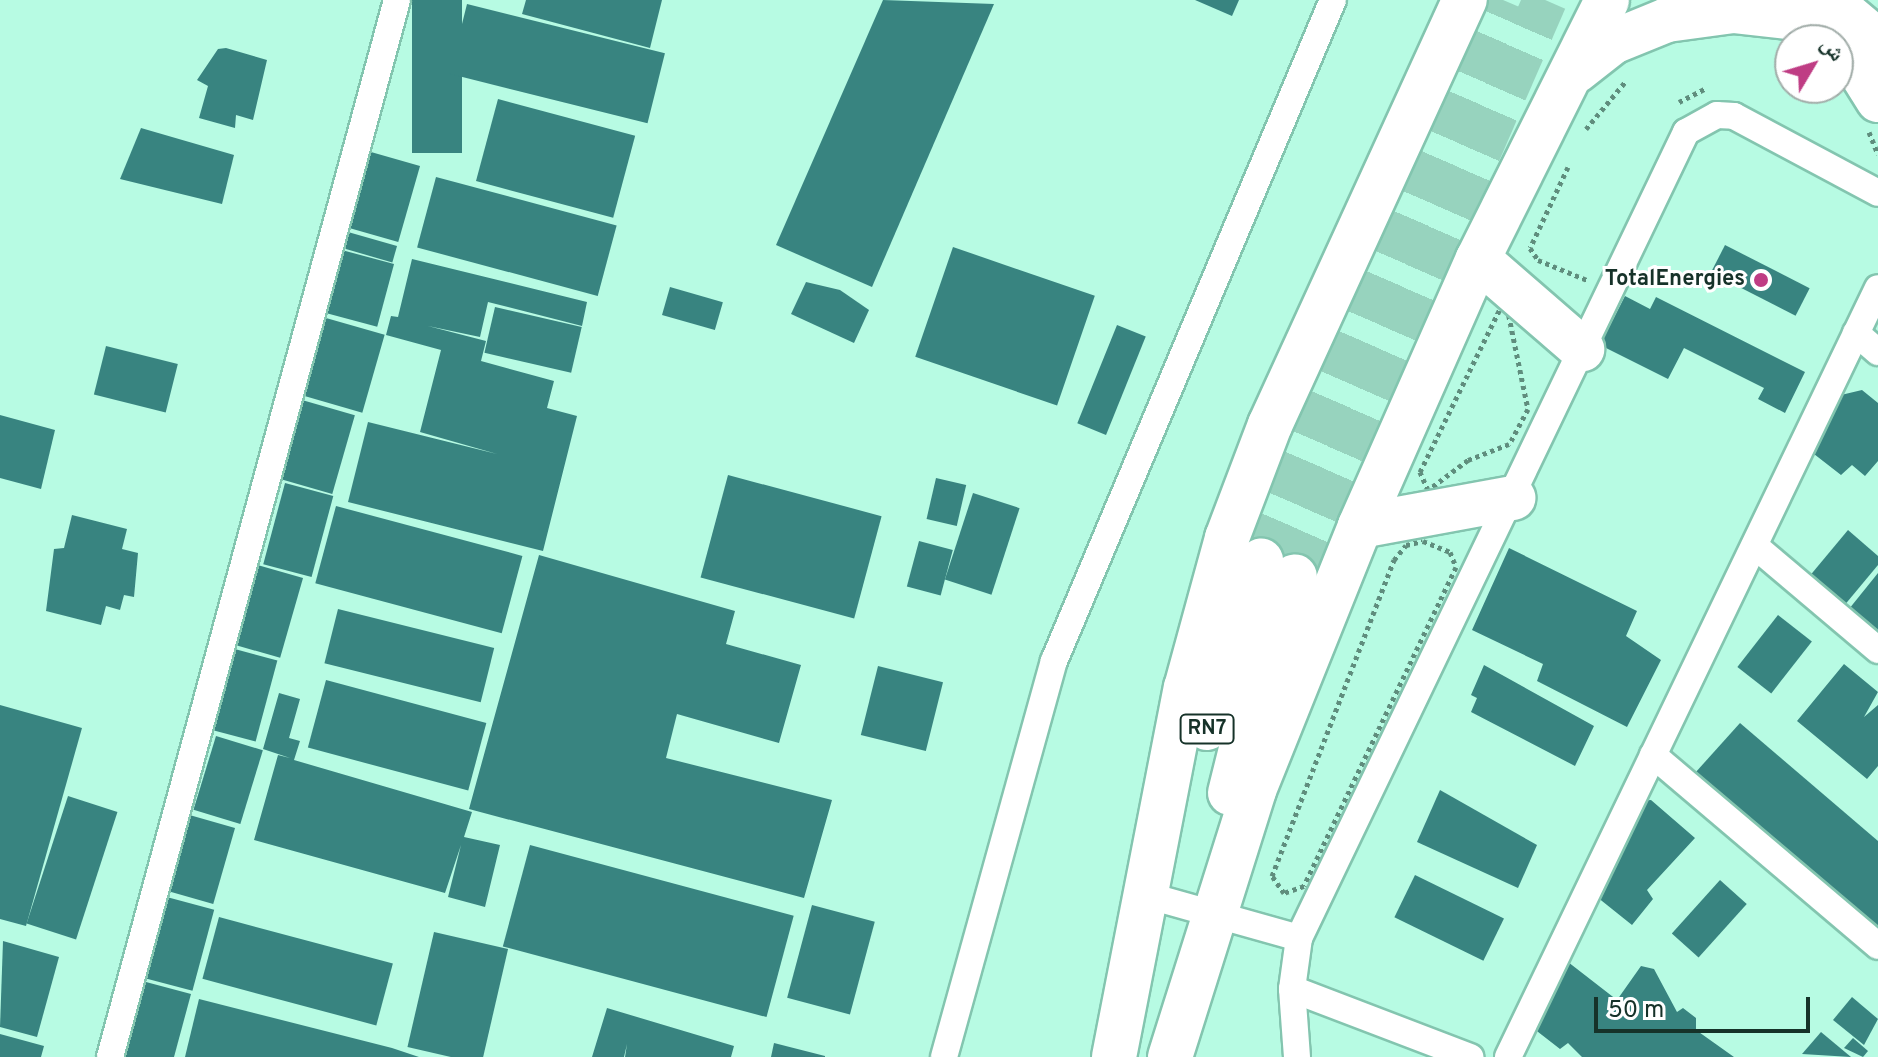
<!DOCTYPE html>
<meta charset="utf-8">
<style>
body{margin:0}
#map{position:relative;width:1878px;height:1057px;overflow:hidden;background:#b7fbe3;font-family:Overpass,"Noto Naskh Arabic",sans-serif}
div>[style]{position:absolute}
[style*='--x']{left:calc(var(--x)*1px);top:calc(var(--y)*1px);width:calc(var(--w)*1px);rotate:calc(var(--a)*1deg)}
.building>*{inset:0;background:#388480;transform-origin:0 0}
.highway-tunnel>*{height:44px;margin-top:-22px;transform-origin:0;background:repeating-linear-gradient(90deg,#97d3be 0 44px,transparent 0 66px)}
.path>*{height:5px;margin-top:-2.5px;transform-origin:0;background:repeating-linear-gradient(90deg,#5f8d7d 0 4px,transparent 0 8px)}
.roads{filter:drop-shadow(2px 0 #83c5af) drop-shadow(-2px 0 #83c5af) drop-shadow(0 2px #83c5af) drop-shadow(0 -2px #83c5af)}
.street>*{height:26px;margin:-13px;padding:0 13px;transform-origin:13px;border-radius:13px;background:#fff}
.highway>*{height:44px;margin:-22px;padding:0 22px;transform-origin:22px;border-radius:22px;background:#fff}
.dots>*{width:22px;height:22px;translate:-50% -50%;box-sizing:border-box;border:4px solid #fff;border-radius:50%}
span{translate:-50% -50%;white-space:nowrap;text-align:center;line-height:1.15;-webkit-text-stroke:6px #fff;paint-order:stroke}
.shield-label span{padding:2px 6px;background:#fff;border:2px solid;border-radius:6px;-webkit-text-stroke-width:0}
.shield-label{font-size:20px;color:#163229;font-weight:700}
.poi-label{font-size:22px;color:#163229;font-weight:700}
.right{translate:-100% -50%;text-align:right}
.north{position:absolute;left:1774px;top:24px;width:80px;height:80px;box-sizing:border-box;background:#fff;border:2px solid #a2ada9;border-radius:50%;rotate:52deg;font-size:22px;font-weight:700;line-height:32px;text-align:center;color:#163229}
.north::after{content:'';display:block;margin:auto;width:28px;height:36px;background:#bf3d84;clip-path:polygon(50% 0,100% 100%,50% 72%,0 100%)}
.scale{position:absolute;left:1594px;top:997px;width:216px;height:36px;box-sizing:border-box;border:4px solid #163229;border-top:0;padding-left:10px;font-size:24px;line-height:28px;white-space:nowrap;color:#163229;-webkit-text-stroke:6px #fff;paint-order:stroke}
</style>
<div id="map">
<div class="building">
<i style="left:412px;top:0;width:50px;height:153px"></i>
<i style="clip-path:polygon(526px 0,662px 0,650px 48px,522px 14px)"></i>
<i style="clip-path:polygon(883px 0,994px 4px,872px 287px,776px 245px)"></i>
<i style="clip-path:polygon(1195px 0,1239px 0,1232px 16px)"></i>
<i style="left:467px;top:4px;width:204px;height:72px;rotate:14deg"></i>
<i style="clip-path:polygon(226px 48px,267px 60px,253px 120px,236px 115px,235px 128px,199px 118px,208px 86px,197px 80px,218px 49px)"></i>
<i style="left:498px;top:99px;width:142px;height:85px;rotate:15deg"></i>
<i style="clip-path:polygon(141px 128px,234px 155px,222px 204px,120px 179px)"></i>
<i style="left:371px;top:152px;width:51px;height:79px;rotate:16deg"></i>
<i style="left:436px;top:177px;width:187px;height:73px;rotate:15deg"></i>
<i style="left:348px;top:232px;width:51px;height:17px;rotate:16deg"></i>
<i style="left:1725px;top:245px;width:95px;height:31px;rotate:27deg"></i>
<i style="left:953px;top:247px;width:150px;height:116px;rotate:19deg"></i>
<i style="left:338px;top:249px;width:58px;height:65px;rotate:15deg"></i>
<i style="clip-path:polygon(412px 259px,587px 302px,582px 326px,488px 302px,480px 337px,428px 326px,486px 341px,481px 361px,554px 381px,547px 408px,577px 416px,543px 551px,348px 502px,368px 422px,497px 454px,420px 432px,441px 350px,386px 335px,391px 316px,398px 317px)"></i>
<i style="clip-path:polygon(806px 282px,840px 290px,869px 310px,854px 343px,791px 314px)"></i>
<i style="left:670px;top:287px;width:55px;height:29px;rotate:16deg"></i>
<i style="clip-path:polygon(1625px 296px,1650px 309px,1656px 297px,1805px 372px,1785px 413px,1758px 399px,1764px 388px,1684px 348px,1668px 379px,1600px 345px)"></i>
<i style="left:495px;top:307px;width:89px;height:47px;rotate:13deg"></i>
<i style="left:326px;top:318px;width:61px;height:81px;rotate:16deg"></i>
<i style="left:1117px;top:325px;width:31px;height:106px;rotate:22deg"></i>
<i style="left:106px;top:346px;width:74px;height:50px;rotate:14deg"></i>
<i style="clip-path:polygon(1862px 390px,1878px 403px,1878px 461px,1865px 476px,1852px 465px,1841px 475px,1814px 454px,1818px 429px,1841px 395px)"></i>
<i style="left:302px;top:400px;width:55px;height:82px;rotate:16deg"></i>
<i style="clip-path:polygon(0 415px,55px 430px,41px 489px,0 478px)"></i>
<i style="left:728px;top:475px;width:159px;height:106px;rotate:15deg"></i>
<i style="left:936px;top:478px;width:31px;height:42px;rotate:13deg"></i>
<i style="left:285px;top:483px;width:50px;height:84px;rotate:15deg"></i>
<i style="left:973px;top:493px;width:49px;height:91px;rotate:18deg"></i>
<i style="left:336px;top:506px;width:193px;height:80px;rotate:15deg"></i>
<i style="clip-path:polygon(72px 515px,127px 529px,122px 549px,138px 553px,134px 597px,124px 595px,120px 610px,106px 606px,101px 625px,46px 611px,54px 549px,64px 548px)"></i>
<i style="clip-path:polygon(1848px 530px,1878px 556px,1878px 565px,1843px 607px,1808px 578px)"></i>
<i style="left:919px;top:541px;width:35px;height:47px;rotate:15deg"></i>
<i style="clip-path:polygon(1509px 548px,1637px 611px,1626px 636px,1661px 660px,1627px 727px,1537px 681px,1543px 664px,1472px 630px)"></i>
<i style="clip-path:polygon(539px 555px,735px 611px,726px 644px,801px 665px,779px 743px,677px 714px,666px 758px,832px 800px,804px 898px,469px 809px)"></i>
<i style="left:254px;top:564px;width:51px;height:83px;rotate:16deg"></i>
<i style="clip-path:polygon(1878px 573px,1878px 633px,1876px 634px,1849px 609px)"></i>
<i style="left:338px;top:609px;width:161px;height:56px;rotate:14deg"></i>
<i style="left:1778px;top:615px;width:43px;height:66px;rotate:38deg"></i>
<i style="left:231px;top:648px;width:48px;height:84px;rotate:15deg"></i>
<i style="clip-path:polygon(1844px 664px,1878px 692px,1864px 717px,1878px 705px,1878px 766px,1867px 779px,1797px 721px)"></i>
<i style="clip-path:polygon(1484px 665px,1594px 726px,1575px 766px,1471px 712px,1477px 698px,1471px 695px)"></i>
<i style="left:878px;top:666px;width:67px;height:71px;rotate:14deg"></i>
<i style="left:326px;top:680px;width:166px;height:70px;rotate:15deg"></i>
<i style="clip-path:polygon(279px 693px,300px 699px,289px 738px,300px 741px,294px 760px,472px 812px,464px 837px,500px 845px,485px 907px,448px 897px,461px 845px,445px 893px,254px 840px,278px 755px,290px 758px,263px 749px)"></i>
<i style="clip-path:polygon(0 705px,82px 728px,26px 926px,0 919px)"></i>
<i style="clip-path:polygon(1740px 723px,1878px 841px,1878px 927px,1695px 773px)"></i>
<i style="left:216px;top:736px;width:49px;height:77px;rotate:17deg"></i>
<i style="clip-path:polygon(1440px 790px,1537px 845px,1518px 888px,1417px 842px)"></i>
<i style="left:68px;top:796px;width:52px;height:134px;rotate:18deg"></i>
<i style="clip-path:polygon(1651px 800px,1695px 838px,1647px 890px,1653px 899px,1632px 925px,1592px 893px,1638px 801px)"></i>
<i style="left:186px;top:814px;width:51px;height:79px;rotate:16deg"></i>
<i style="left:530px;top:845px;width:273px;height:105px;rotate:15deg"></i>
<i style="left:1415px;top:875px;width:99px;height:47px;rotate:26deg"></i>
<i style="left:1720px;top:880px;width:36px;height:72px;rotate:42deg"></i>
<i style="left:163px;top:896px;width:53px;height:84px;rotate:15deg"></i>
<i style="left:812px;top:905px;width:65px;height:96px;rotate:15deg"></i>
<i style="left:219px;top:917px;width:180px;height:64px;rotate:15deg"></i>
<i style="left:434px;top:932px;width:76px;height:118px;rotate:13deg"></i>
<i style="clip-path:polygon(3px 941px,59px 957px,37px 1037px,0 1027px)"></i>
<i style="clip-path:polygon(1559px 955px,1617px 1000px,1641px 966px,1654px 969px,1677px 1012px,1683px 1008px,1696px 1018px,1696px 1030px,1734px 1057px,1582px 1057px,1568px 1043px,1560px 1049px,1533px 1028px)"></i>
<i style="clip-path:polygon(146px 982px,191px 994px,174px 1057px,125px 1057px)"></i>
<i style="clip-path:polygon(1852px 997px,1878px 1019px,1864px 1045px,1833px 1020px)"></i>
<i style="clip-path:polygon(199px 999px,392px 1048px,419px 1057px,185px 1057px)"></i>
<i style="clip-path:polygon(607px 1008px,734px 1046px,731px 1057px,625px 1057px,627px 1044px,624px 1057px,592px 1057px)"></i>
<i style="clip-path:polygon(1821px 1032px,1851px 1057px,1802px 1054px)"></i>
<i style="clip-path:polygon(0 1034px,44px 1046px,41px 1057px,0 1057px)"></i>
<i style="clip-path:polygon(1853px 1038px,1868px 1051px,1863px 1057px,1844px 1048px)"></i>
<i style="clip-path:polygon(774px 1043px,825px 1056px,825px 1057px,771px 1057px)"></i>
</div>
<div class="highway-tunnel">
<i style="--x:1261;--y:561;--w:611;--a:-66.75"></i>
<i style="--x:1295;--y:576;--w:628;--a:-66.54"></i>
</div>
<div class="path">
<i style="--x:1679;--y:102;--w:29;--a:-27"></i>
<i style="--x:1586;--y:129;--w:61;--a:-50.3"></i>
<i style="--x:1869;--y:132;--w:24;--a:68"></i>
<i style="--x:1568;--y:167;--w:89;--a:115.1"></i>
<i style="--x:1530;--y:248;--w:14;--a:56"></i>
<i style="--x:1538;--y:260;--w:53;--a:22.2"></i>
<i style="--x:1507;--y:307;--w:104;--a:78.4"></i>
<i style="--x:1528;--y:409;--w:40;--a:118"></i>
<i style="--x:1509;--y:444;--w:44;--a:158.7"></i>
<i style="--x:1468;--y:460;--w:50;--a:143.1"></i>
<i style="--x:1428;--y:490;--w:20;--a:-114"></i>
<i style="--x:1420;--y:472;--w:182;--a:-63.9"></i>
<i style="--x:1500;--y:309;--w:7;--a:-16"></i>
<i style="--x:1423;--y:541;--w:29;--a:22"></i>
<i style="--x:1450;--y:552;--w:16;--a:68"></i>
<i style="--x:1456;--y:567;--w:353;--a:115.5"></i>
<i style="--x:1304;--y:886;--w:21;--a:161"></i>
<i style="--x:1284;--y:893;--w:21;--a:-125"></i>
<i style="--x:1272;--y:876;--w:339;--a:-68.9"></i>
<i style="--x:1394;--y:560;--w:19;--a:-51"></i>
<i style="--x:1406;--y:545;--w:17;--a:-13"></i>
</div>
<div class="roads">
<div class="street">
<i style="--x:1856;--y:333;--w:29;--a:41"></i>
<i style="--x:1755;--y:546;--w:161;--a:40.2"></i>
<i style="--x:1653;--y:755;--w:295;--a:40.3"></i>
<i style="--x:1146;--y:895;--w:159;--a:15.7"></i>
<i style="--x:1292;--y:989;--w:191;--a:20.9"></i>
<i style="--x:110;--y:1057;--w:1095;--a:-74.81"></i>
<i style="--x:944;--y:1057;--w:411;--a:-74.5"></i>
<i style="--x:1054;--y:661;--w:717;--a:-67.12"></i>
<i style="--x:1297;--y:1057;--w:68;--a:-94.2"></i>
<i style="--x:1292;--y:989;--w:51;--a:-82.2"></i>
<i style="--x:1299;--y:938;--w:894;--a:-64.35"></i>
<i style="--x:1686;--y:132;--w:35;--a:-29"></i>
<i style="--x:1717;--y:115;--w:17;--a:3"></i>
<i style="--x:1734;--y:116;--w:163;--a:28.1"></i>
<i style="--x:1508;--y:1057;--w:853;--a:-64.31"></i>
</div>
<div class="highway">
<i style="--x:1774;--y:0;--w:67;--a:36.5"></i>
<i style="--x:1829;--y:0;--w:64;--a:39.9"></i>
<i style="--x:1850;--y:55;--w:53;--a:58.1"></i>
<i style="--x:1576;--y:71;--w:47;--a:-38.1"></i>
<i style="--x:1613;--y:42;--w:58;--a:-22.2"></i>
<i style="--x:1667;--y:20;--w:67;--a:-7.8"></i>
<i style="--x:1733;--y:11;--w:63;--a:6.3"></i>
<i style="--x:1478;--y:259;--w:138;--a:40.9"></i>
<i style="--x:1360;--y:526;--w:156;--a:-10.4"></i>
<i style="--x:1207;--y:728;--w:176;--a:-72.1"></i>
<i style="--x:1230;--y:793;--w:111;--a:-76"></i>
<i style="--x:1257;--y:685;--w:115;--a:-70.8"></i>
<i style="--x:1114;--y:1057;--w:376;--a:-79"></i>
<i style="--x:1186;--y:688;--w:156;--a:-74.7"></i>
<i style="--x:1227;--y:538;--w:121;--a:-69.2"></i>
<i style="--x:1270;--y:425;--w:468;--a:-65.4"></i>
<i style="--x:1170;--y:1057;--w:280;--a:-72.5"></i>
<i style="--x:1254;--y:790;--w:284;--a:-68.1"></i>
<i style="--x:1360;--y:526;--w:292;--a:-66.2"></i>
<i style="--x:1478;--y:259;--w:289;--a:-63.5"></i>
</div>
</div>
<div class="dots">
<i style="left:1761px;top:280px;background:#bf3d84"></i>
</div>
<div class="shield-label">
<span style="left:1207px;top:729px">RN7</span>
</div>
<div class="poi-label">
<span class="right" style="left:1745px;top:280px">TotalEnergies</span>
</div>
<div class="north">ش</div>
<div class="scale">50 m</div>
</div>
